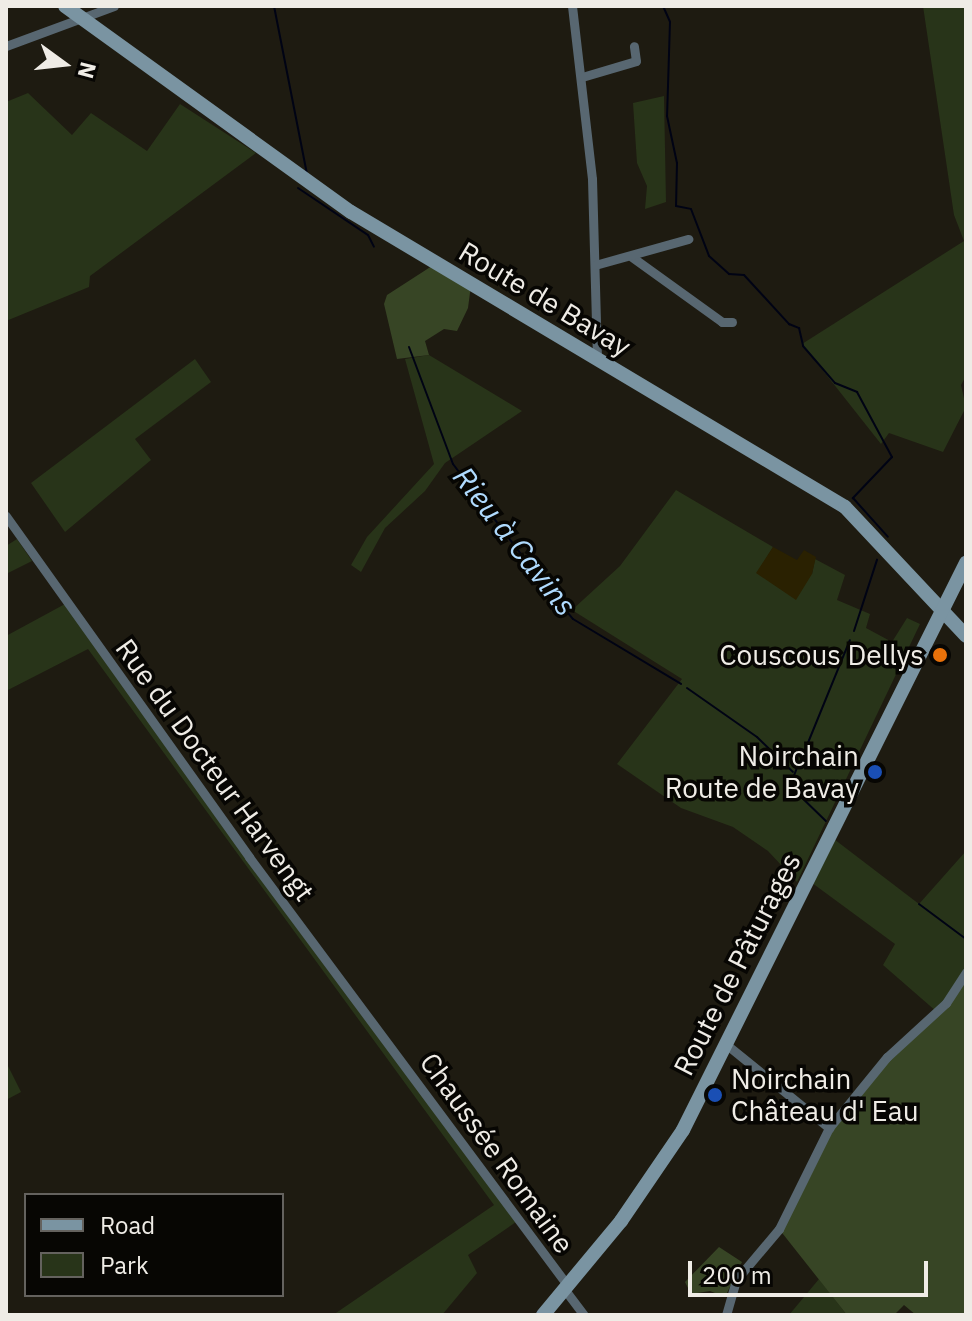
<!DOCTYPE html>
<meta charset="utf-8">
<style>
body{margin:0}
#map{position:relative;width:972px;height:1321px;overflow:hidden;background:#1e1b11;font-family:"IBM Plex Sans",sans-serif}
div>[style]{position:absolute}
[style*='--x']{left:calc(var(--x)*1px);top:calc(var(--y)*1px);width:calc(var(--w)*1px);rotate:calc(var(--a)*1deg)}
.green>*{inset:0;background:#283419}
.forest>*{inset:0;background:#374525}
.sand>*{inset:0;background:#2a2101}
.stream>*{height:2px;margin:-1px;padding:0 1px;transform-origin:1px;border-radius:1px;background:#000314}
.street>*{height:9px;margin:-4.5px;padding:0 4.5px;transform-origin:4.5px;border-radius:4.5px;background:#586771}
.secondary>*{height:14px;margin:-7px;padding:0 7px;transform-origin:7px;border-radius:7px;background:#7a94a2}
.dots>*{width:22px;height:22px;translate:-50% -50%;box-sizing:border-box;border:4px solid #070603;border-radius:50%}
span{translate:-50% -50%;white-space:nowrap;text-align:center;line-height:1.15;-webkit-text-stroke:7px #070603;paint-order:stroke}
.street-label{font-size:28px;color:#efece6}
.poi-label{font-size:28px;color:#efece6}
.right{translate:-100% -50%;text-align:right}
.left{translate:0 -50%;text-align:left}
.water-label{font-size:30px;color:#afdafe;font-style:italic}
.frame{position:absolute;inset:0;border:8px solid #efece6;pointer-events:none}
.legend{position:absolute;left:24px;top:1193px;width:260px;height:104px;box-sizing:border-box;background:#070603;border:2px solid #64625e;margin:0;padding:10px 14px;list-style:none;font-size:24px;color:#efece6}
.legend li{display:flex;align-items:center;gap:16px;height:40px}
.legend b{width:40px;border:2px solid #64625e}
.north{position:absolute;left:24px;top:24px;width:80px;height:80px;-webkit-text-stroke:6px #070603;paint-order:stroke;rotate:105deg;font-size:22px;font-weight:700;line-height:32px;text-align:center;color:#efece6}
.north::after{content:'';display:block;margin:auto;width:28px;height:36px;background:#efece6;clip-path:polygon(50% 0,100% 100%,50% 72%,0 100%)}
.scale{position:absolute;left:688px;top:1261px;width:240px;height:36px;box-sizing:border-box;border:4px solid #efece6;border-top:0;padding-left:10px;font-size:24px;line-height:28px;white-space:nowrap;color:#efece6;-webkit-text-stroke:6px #070603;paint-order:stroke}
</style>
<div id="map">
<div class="green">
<i style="clip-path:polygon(923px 6px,966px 6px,966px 376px,961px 385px,966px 407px,943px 452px,889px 433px,881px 444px,802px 344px,964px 241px,954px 215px)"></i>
<i style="clip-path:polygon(28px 93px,72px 135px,91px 113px,147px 151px,180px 104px,256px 153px,90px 276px,89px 287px,6px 321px,6px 102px)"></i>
<i style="clip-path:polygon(664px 96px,666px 202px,645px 209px,647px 186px,637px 163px,633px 103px)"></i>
<i style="clip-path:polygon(429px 355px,522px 411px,445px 463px,425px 491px,385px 528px,361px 572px,351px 565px,367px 537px,434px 464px,405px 359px)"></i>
<i style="clip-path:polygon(195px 359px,211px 382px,135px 439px,151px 460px,65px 532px,31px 483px)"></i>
<i style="clip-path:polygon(676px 490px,773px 547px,757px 573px,812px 574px,815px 559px,845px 575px,837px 600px,870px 614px,866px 628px,892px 642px,907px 618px,920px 624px,797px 882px,768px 851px,733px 827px,681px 808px,617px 764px,682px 679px,572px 610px,620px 566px)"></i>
<i style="clip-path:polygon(17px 539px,32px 561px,6px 574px,6px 546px)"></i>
<i style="clip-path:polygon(65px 604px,516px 1222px,468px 1255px,477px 1273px,442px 1315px,333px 1315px,494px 1205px,88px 649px,6px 691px,6px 636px)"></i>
<i style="clip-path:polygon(830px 836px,919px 904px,966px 851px,966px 972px,937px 1012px,883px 965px,895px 944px,808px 880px)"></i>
<i style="clip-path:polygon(6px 1062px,21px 1092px,6px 1100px)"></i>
<i style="clip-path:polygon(819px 1279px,847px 1315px,789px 1315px)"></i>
</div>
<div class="forest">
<i style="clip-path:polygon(435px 264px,471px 285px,468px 308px,457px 331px,444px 329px,425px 341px,429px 355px,397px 359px,384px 304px,387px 295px)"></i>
<i style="clip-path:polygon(966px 972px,966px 1315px,916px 1315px,904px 1305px,894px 1315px,847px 1315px,779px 1229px,829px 1128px,855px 1094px,937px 1012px)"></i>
<i style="clip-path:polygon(719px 1247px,742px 1262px,725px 1297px,710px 1291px,691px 1294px,685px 1282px)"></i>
</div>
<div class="sand">
<i style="clip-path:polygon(773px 547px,797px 560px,804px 550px,816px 557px,812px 574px,796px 600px,756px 573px)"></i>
</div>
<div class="stream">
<i style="--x:274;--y:6;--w:171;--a:78.9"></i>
<i style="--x:663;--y:6;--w:17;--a:66"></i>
<i style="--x:670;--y:22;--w:94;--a:91.8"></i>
<i style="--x:667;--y:116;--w:48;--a:78"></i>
<i style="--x:677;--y:163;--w:43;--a:91.3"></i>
<i style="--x:676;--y:206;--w:15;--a:11"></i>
<i style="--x:691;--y:209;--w:50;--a:69"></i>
<i style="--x:709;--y:256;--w:27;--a:42"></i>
<i style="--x:729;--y:274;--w:15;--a:4"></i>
<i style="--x:744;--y:275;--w:67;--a:47.4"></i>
<i style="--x:789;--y:324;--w:11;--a:22"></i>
<i style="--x:799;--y:328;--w:18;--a:77"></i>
<i style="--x:803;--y:346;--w:49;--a:49.1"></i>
<i style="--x:835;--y:383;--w:24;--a:22"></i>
<i style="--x:857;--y:392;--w:74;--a:61.7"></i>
<i style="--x:892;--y:457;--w:57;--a:133.6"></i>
<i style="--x:853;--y:498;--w:52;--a:48.1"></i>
<i style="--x:298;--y:188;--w:84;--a:33.9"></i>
<i style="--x:368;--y:235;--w:13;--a:63"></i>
<i style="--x:409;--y:347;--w:125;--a:69.4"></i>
<i style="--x:453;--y:464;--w:148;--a:53"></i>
<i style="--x:542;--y:582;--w:48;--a:50"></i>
<i style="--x:573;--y:619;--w:126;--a:31"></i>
<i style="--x:854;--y:631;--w:75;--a:-72.1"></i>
<i style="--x:687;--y:688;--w:85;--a:35"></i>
<i style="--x:757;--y:737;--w:50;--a:44.2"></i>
<i style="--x:803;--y:755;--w:124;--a:-67.8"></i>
<i style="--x:790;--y:786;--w:25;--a:-69"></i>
<i style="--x:795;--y:791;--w:43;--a:44.1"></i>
<i style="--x:919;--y:904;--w:59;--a:36.7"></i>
</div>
<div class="street">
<i style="--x:572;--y:6;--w:174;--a:83.4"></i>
<i style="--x:592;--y:179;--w:180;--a:88.4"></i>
<i style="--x:6;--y:46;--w:115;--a:-20.3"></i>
<i style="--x:582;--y:77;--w:56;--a:-16.5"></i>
<i style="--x:636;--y:61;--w:15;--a:-98"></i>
<i style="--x:632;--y:257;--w:111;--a:35.8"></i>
<i style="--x:722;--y:322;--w:10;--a:0"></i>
<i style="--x:595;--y:265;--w:97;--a:-15.6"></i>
<i style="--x:6;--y:516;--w:419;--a:54.5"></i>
<i style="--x:249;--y:857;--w:535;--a:53.37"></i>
<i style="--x:727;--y:1045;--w:132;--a:39.1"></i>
<i style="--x:565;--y:1290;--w:31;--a:53"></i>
<i style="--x:726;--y:1315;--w:36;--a:-74"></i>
<i style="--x:736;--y:1280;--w:67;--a:-49.9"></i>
<i style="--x:779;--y:1229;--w:113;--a:-63.7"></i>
<i style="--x:829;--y:1128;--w:92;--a:-50.8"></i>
<i style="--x:887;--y:1057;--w:80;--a:-42.5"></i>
<i style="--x:946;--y:1003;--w:37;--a:-57"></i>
</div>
<div class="secondary">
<i style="--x:65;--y:6;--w:352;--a:35.8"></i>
<i style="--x:351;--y:212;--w:575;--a:30.84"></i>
<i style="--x:845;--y:507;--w:177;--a:46.8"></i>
<i style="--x:543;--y:1315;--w:122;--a:-50.3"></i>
<i style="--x:621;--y:1221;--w:110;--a:-55.7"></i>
<i style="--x:683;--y:1130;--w:634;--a:-63.48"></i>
</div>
<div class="dots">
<i style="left:940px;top:655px;background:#e8710a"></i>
<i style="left:875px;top:772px;background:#1a4fb4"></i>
<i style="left:715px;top:1095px;background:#1a4fb4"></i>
</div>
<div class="street-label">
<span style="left:545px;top:299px;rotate:31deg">Route de Bavay</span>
<span style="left:215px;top:770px;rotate:54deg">Rue du Docteur Harvengt</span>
<span style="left:737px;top:964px;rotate:-63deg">Route de Pâturages</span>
<span style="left:497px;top:1153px;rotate:54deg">Chaussée Romaine</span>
</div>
<div class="poi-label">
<span class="right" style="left:924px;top:655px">Couscous Dellys</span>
<span class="right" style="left:859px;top:772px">Noirchain<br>Route de Bavay</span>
<span class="left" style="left:731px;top:1095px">Noirchain<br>Château d' Eau</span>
</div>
<div class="water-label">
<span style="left:515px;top:541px;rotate:52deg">Rieu à Cavins</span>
</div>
<div class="frame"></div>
<ul class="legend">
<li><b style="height:10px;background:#7a94a2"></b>Road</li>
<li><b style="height:22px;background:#283419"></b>Park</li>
</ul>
<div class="north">N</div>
<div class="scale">200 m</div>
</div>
